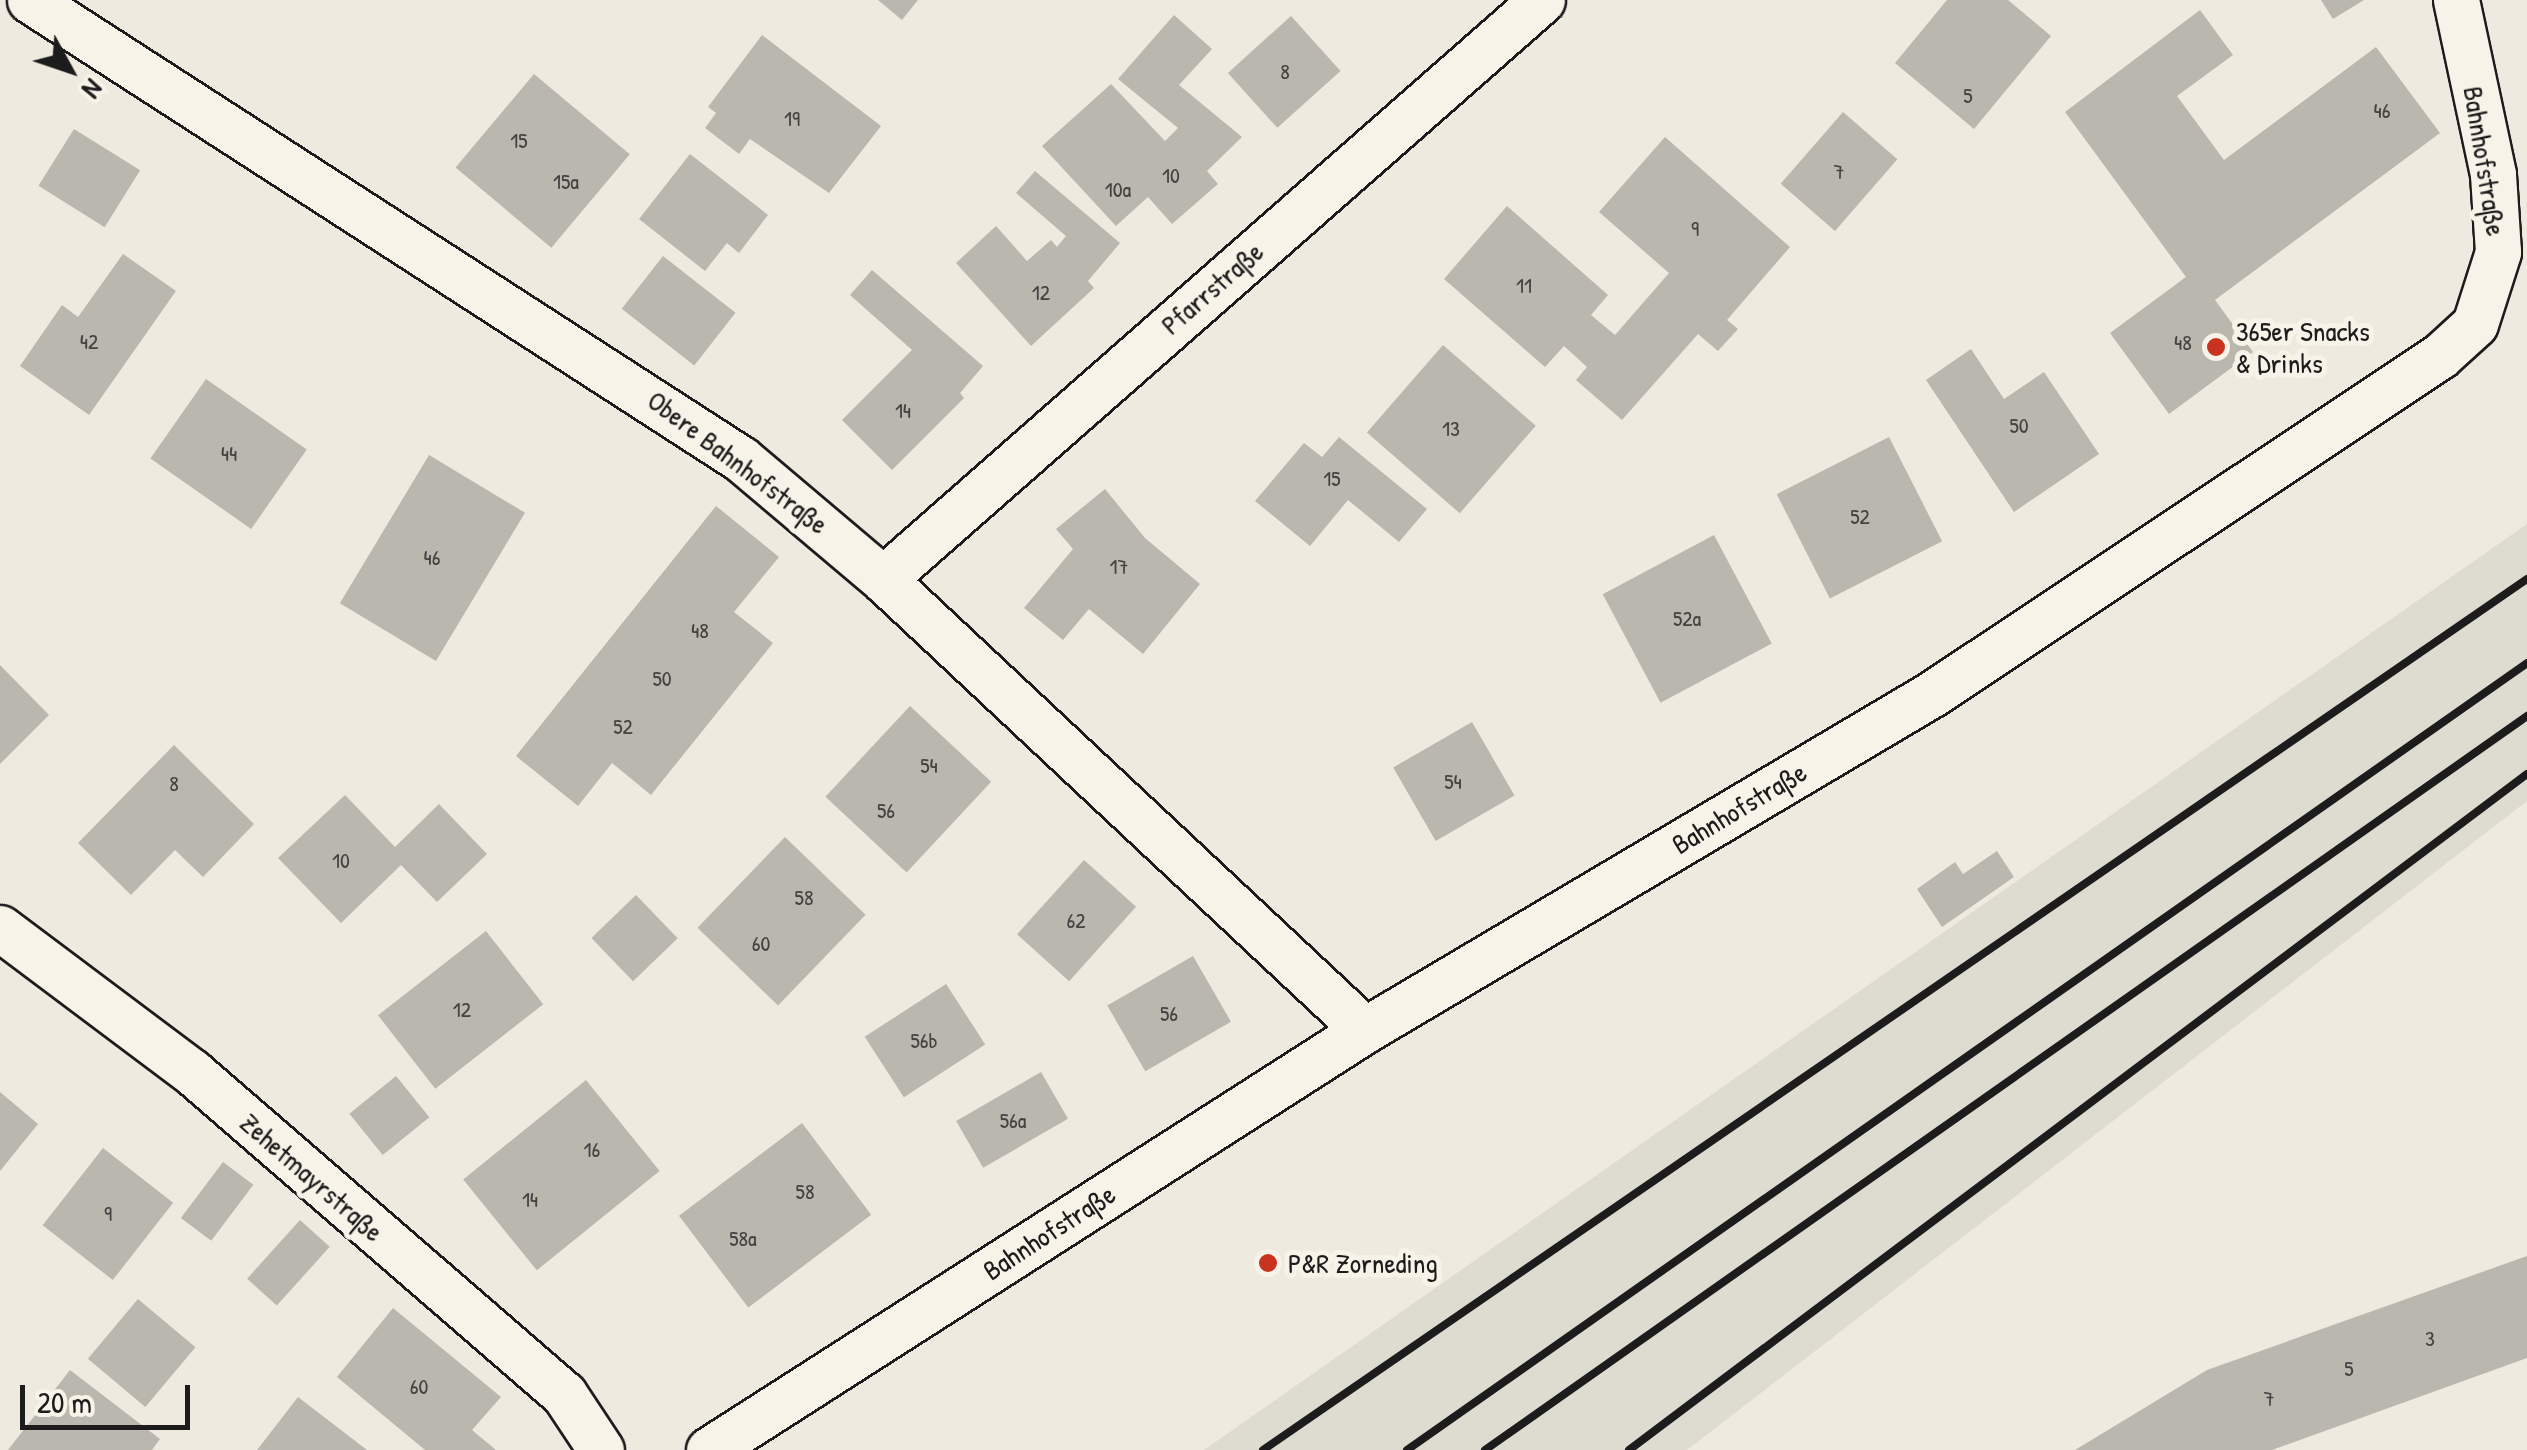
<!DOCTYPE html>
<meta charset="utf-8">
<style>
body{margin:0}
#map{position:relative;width:2527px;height:1450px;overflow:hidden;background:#eeeae0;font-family:"Patrick Hand",sans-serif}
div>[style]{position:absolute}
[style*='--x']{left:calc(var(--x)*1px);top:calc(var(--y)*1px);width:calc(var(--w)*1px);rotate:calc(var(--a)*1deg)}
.built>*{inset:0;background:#dedbd1}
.building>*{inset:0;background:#bab7af;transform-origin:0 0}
.roads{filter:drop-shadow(2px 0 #1c1c1c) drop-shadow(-2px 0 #1c1c1c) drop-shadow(0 2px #1c1c1c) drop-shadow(0 -2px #1c1c1c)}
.street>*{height:45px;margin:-22.5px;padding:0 22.5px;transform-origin:22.5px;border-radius:22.5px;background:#f7f3e8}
.rail>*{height:8px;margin:-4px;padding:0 4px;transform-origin:4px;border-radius:4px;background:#1c1c1c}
.dots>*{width:28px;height:28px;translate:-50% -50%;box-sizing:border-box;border:5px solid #f7f3e8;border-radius:50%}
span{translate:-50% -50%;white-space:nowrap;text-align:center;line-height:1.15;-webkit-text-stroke:10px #f7f3e8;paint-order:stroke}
.number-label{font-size:22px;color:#444341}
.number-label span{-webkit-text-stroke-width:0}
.street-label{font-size:28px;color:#1c1c1c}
.poi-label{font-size:28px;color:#1c1c1c}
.left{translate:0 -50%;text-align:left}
.north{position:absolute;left:20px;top:20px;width:100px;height:100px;-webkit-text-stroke:8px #f7f3e8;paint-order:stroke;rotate:130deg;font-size:28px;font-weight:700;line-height:40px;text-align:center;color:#1c1c1c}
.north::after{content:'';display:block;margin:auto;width:35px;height:45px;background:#1c1c1c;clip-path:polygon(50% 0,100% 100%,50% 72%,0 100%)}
.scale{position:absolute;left:20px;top:1385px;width:170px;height:45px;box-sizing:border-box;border:5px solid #1c1c1c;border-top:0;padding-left:12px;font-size:30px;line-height:35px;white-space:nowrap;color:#1c1c1c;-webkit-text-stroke:8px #f7f3e8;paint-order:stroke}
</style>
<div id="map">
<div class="built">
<i style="clip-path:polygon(2527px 524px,2527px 801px,1687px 1450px,1204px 1450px)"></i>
</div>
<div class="building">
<i style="clip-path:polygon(878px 0,918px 0,902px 20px)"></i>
<i style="clip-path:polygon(1947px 0,2008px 0,2051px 36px,1974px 129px,1895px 63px)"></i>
<i style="clip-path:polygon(2321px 0,2364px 0,2333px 19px)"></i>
<i style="clip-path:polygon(2200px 10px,2233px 55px,2177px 96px,2224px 160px,2376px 47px,2440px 133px,2215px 300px,2253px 352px,2169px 414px,2110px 333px,2186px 277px,2065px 112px)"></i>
<i style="clip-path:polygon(1174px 15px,1212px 49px,1179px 85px,1242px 137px,1207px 171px,1218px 184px,1172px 224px,1148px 197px,1116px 226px,1042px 146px,1111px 84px,1165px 141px,1178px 128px,1118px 79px)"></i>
<i style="left:1291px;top:16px;width:74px;height:85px;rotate:48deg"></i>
<i style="clip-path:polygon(762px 35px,881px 126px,829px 193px,750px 139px,739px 154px,705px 128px,716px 113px,708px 107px)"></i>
<i style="left:534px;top:74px;width:125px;height:122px;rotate:40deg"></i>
<i style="left:1843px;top:112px;width:72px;height:95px;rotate:41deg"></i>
<i style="left:74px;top:129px;width:78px;height:67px;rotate:32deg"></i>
<i style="clip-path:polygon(1665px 137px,1790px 247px,1727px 320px,1738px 329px,1718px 351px,1698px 334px,1622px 420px,1576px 380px,1587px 367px,1564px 346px,1545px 367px,1444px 279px,1507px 206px,1608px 295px,1591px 315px,1615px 335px,1669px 273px,1599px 212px)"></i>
<i style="clip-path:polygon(690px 154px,768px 215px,739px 253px,727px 243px,705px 271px,639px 219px)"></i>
<i style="clip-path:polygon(1035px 171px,1120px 243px,1088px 281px,1094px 288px,1031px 346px,956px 263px,996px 226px,1027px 261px,1051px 240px,1057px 247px,1066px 236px,1016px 193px)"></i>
<i style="clip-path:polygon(123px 254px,176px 291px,89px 415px,20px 366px,62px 305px,78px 317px)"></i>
<i style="left:663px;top:256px;width:92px;height:67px;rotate:38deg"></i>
<i style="clip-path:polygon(872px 270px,983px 366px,960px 393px,964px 398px,892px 470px,842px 420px,912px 350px,850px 295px)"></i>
<i style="left:1443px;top:345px;width:123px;height:116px;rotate:41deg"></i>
<i style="clip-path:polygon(1971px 349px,2004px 399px,2044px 372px,2099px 454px,2014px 512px,1926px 380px)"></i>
<i style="left:206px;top:379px;width:123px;height:97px;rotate:35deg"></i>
<i style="clip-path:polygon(1339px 437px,1427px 509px,1399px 542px,1348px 500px,1310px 546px,1255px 501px,1304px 443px,1322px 457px)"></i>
<i style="left:1889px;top:437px;width:117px;height:126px;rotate:63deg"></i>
<i style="left:429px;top:455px;width:112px;height:173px;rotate:31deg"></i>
<i style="clip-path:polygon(1105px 489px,1145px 538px,1200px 584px,1143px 654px,1089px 609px,1063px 640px,1024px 608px,1073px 549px,1056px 529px)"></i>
<i style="clip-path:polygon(716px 506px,779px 557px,734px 612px,773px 643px,651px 795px,612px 763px,578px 806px,516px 756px)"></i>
<i style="left:1714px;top:535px;width:123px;height:126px;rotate:62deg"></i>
<i style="clip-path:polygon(0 665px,49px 715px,0 764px)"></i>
<i style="left:910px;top:706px;width:111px;height:124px;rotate:43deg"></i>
<i style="left:1472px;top:722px;width:85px;height:91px;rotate:60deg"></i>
<i style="clip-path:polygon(174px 745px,254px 824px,203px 877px,175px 850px,131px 895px,78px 843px)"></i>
<i style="clip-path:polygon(345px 795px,395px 847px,439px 804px,487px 854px,437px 902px,401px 865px,341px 923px,278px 858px)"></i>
<i style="left:785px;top:837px;width:112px;height:126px;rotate:44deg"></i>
<i style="clip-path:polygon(1997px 851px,2014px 877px,1942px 927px,1917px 889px,1955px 862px,1963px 874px)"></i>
<i style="left:1084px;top:860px;width:70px;height:100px;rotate:42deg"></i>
<i style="left:636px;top:895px;width:60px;height:62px;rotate:46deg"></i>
<i style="left:486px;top:931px;width:93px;height:137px;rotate:52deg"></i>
<i style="left:1193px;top:956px;width:76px;height:99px;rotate:60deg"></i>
<i style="left:946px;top:984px;width:72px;height:97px;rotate:57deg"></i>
<i style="left:1041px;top:1072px;width:54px;height:98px;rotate:60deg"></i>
<i style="left:396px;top:1076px;width:53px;height:60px;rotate:51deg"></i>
<i style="left:586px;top:1080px;width:117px;height:158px;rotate:51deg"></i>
<i style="clip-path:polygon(0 1092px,38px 1124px,0 1171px)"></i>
<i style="left:802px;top:1123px;width:115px;height:154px;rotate:53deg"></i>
<i style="left:103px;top:1148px;width:89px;height:98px;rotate:38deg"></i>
<i style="left:223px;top:1162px;width:38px;height:70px;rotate:37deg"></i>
<i style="left:300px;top:1220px;width:40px;height:79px;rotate:42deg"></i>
<i style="clip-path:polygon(2527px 1256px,2527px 1358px,2272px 1450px,2075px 1450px,2207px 1370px)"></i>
<i style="left:138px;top:1299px;width:75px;height:78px;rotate:40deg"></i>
<i style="clip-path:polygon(393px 1308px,501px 1397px,472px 1430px,496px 1450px,425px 1450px,337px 1377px)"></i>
<i style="clip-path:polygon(70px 1370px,160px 1439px,152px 1450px,8px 1450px)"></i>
<i style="clip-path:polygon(298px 1397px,367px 1450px,257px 1450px)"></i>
</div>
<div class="roads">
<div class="street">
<i style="--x:30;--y:0;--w:846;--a:32.85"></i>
<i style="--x:741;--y:459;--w:186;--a:40.2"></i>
<i style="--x:883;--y:579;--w:660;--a:43.1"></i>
<i style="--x:883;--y:579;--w:877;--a:-41.3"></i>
<i style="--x:0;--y:928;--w:240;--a:36.9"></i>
<i style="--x:192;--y:1072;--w:492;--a:40.9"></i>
<i style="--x:564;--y:1394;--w:67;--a:56.5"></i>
<i style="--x:709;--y:1450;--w:779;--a:-32.63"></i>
<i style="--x:1365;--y:1030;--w:659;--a:-30.65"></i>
<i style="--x:1932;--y:694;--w:610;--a:-33.64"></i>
<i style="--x:2440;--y:356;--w:47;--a:-42.4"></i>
<i style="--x:2475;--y:324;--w:76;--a:-72.3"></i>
<i style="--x:2498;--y:252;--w:78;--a:-93.7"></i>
<i style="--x:2493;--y:174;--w:178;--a:-102"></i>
</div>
</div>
<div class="rail">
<i style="--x:1263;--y:1450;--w:1535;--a:-34.57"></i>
<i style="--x:1407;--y:1450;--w:1369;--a:-35.09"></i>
<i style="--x:1485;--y:1450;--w:1275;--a:-35.16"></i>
<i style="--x:1629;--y:1450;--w:1124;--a:-36.97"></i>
</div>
<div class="dots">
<i style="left:2216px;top:347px;background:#c8321e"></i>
<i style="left:1268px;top:1263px;background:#c8321e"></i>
</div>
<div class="number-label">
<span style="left:1285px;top:72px">8</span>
<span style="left:1968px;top:96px">5</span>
<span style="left:2382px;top:111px">46</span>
<span style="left:792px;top:119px">19</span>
<span style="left:519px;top:141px">15</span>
<span style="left:1839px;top:172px">7</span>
<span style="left:1171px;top:176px">10</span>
<span style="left:566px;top:182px">15a</span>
<span style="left:1118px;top:190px">10a</span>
<span style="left:1695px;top:229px">9</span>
<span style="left:1524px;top:286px">11</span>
<span style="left:1041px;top:293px">12</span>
<span style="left:89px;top:342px">42</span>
<span style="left:2183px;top:343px">48</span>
<span style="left:903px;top:411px">14</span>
<span style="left:2019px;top:426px">50</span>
<span style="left:1451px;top:429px">13</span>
<span style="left:229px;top:454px">44</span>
<span style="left:1332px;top:479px">15</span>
<span style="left:1860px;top:517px">52</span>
<span style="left:432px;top:558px">46</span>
<span style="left:1119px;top:567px">17</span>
<span style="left:1687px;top:619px">52a</span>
<span style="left:700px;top:631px">48</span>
<span style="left:662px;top:679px">50</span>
<span style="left:623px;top:727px">52</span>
<span style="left:929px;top:766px">54</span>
<span style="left:1453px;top:782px">54</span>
<span style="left:174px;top:784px">8</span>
<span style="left:886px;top:811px">56</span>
<span style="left:341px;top:861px">10</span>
<span style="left:804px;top:898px">58</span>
<span style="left:1076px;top:921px">62</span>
<span style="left:761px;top:944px">60</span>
<span style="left:462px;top:1010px">12</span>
<span style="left:1169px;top:1014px">56</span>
<span style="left:924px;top:1041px">56b</span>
<span style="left:1013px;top:1121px">56a</span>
<span style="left:592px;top:1150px">16</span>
<span style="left:805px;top:1192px">58</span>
<span style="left:530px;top:1200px">14</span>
<span style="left:108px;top:1214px">9</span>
<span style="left:743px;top:1239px">58a</span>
<span style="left:2430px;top:1339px">3</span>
<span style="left:2349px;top:1369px">5</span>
<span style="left:419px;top:1387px">60</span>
<span style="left:2269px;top:1399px">7</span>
</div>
<div class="street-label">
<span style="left:2485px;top:161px;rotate:81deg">Bahnhofstraße</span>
<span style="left:1212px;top:288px;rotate:-41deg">Pfarrstraße</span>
<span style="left:738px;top:462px;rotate:37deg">Obere Bahnhofstraße</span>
<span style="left:1739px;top:808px;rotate:-31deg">Bahnhofstraße</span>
<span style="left:312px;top:1177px;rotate:41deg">Zehetmayrstraße</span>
<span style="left:1049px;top:1232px;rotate:-33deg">Bahnhofstraße</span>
</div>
<div class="poi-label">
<span class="left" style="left:2236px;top:347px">365er Snacks<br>&amp; Drinks</span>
<span class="left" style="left:1288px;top:1263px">P&amp;R Zorneding</span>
</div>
<div class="north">N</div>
<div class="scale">20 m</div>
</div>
